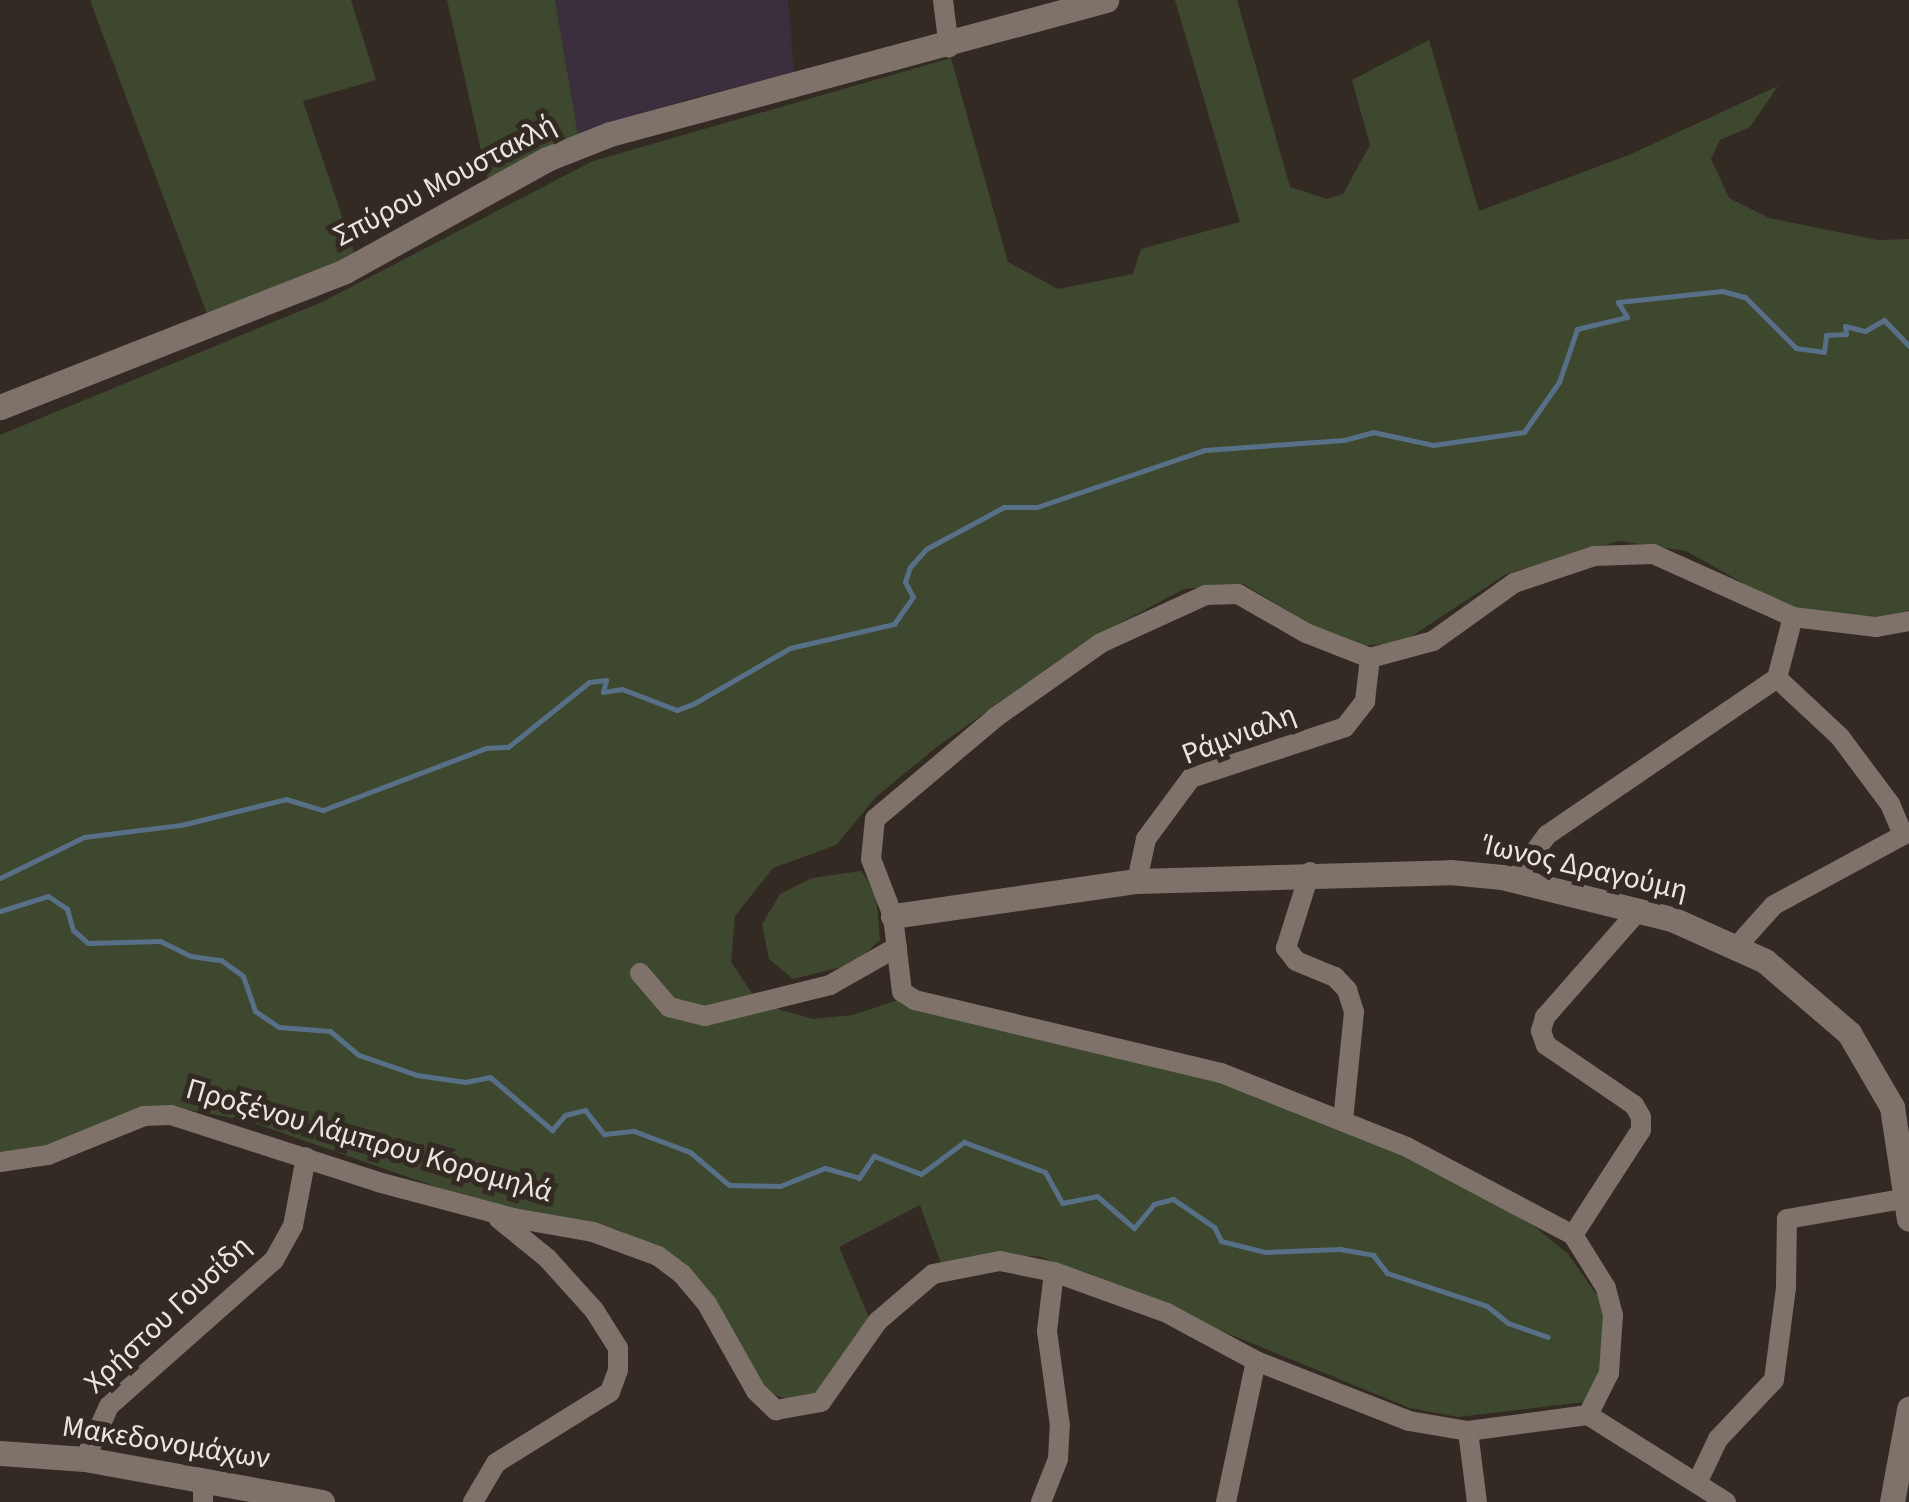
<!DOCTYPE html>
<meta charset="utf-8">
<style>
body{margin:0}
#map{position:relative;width:1909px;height:1502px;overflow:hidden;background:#342a24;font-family:"Source Sans 3",sans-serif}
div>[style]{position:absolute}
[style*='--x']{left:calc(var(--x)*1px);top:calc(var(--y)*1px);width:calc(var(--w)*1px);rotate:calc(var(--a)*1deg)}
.commercial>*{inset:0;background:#3b2f3e}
.green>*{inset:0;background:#3e482f}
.stream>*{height:5px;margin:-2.5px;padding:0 2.5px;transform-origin:2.5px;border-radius:2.5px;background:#577087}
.minor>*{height:20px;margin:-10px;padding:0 10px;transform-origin:10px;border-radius:10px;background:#7e726b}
.tertiary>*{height:25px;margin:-12.5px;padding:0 12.5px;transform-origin:12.5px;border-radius:12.5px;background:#7e726b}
span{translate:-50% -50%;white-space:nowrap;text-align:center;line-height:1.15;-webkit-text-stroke:10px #342a24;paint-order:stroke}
.street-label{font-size:30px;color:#ebe5e0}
</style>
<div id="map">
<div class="commercial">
<i style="clip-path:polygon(555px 0,788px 0,794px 73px,685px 100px,578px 136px)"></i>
</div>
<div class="green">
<i style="clip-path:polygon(90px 0,351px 0,376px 80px,303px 101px,355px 255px,207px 314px)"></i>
<i style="clip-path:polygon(447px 0,555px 0,578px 136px,488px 181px)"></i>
<i style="clip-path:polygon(1175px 0,1237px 0,1290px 187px,1327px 199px,1343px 194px,1370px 145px,1352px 80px,1429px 40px,1479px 211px,1629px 155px,1778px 86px,1750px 127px,1720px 140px,1711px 159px,1729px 198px,1769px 218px,1877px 240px,1909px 239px,1909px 610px,1880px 618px,1784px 606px,1686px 551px,1619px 541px,1506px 574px,1403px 642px,1363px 646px,1331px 636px,1243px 584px,1184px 589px,1086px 641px,938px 746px,876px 797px,836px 845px,773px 868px,735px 916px,731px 962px,758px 1002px,784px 1011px,813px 1019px,853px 1015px,907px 997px,1164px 1063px,1352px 1130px,1432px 1170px,1534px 1226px,1568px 1254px,1599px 1298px,1609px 1325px,1607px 1355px,1585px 1402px,1458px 1417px,1410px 1408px,1041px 1257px,998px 1253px,941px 1263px,920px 1205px,839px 1247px,870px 1320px,819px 1392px,798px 1404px,766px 1391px,682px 1263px,617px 1229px,482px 1203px,248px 1121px,190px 1110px,157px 1107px,94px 1139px,0 1153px,0 435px,322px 302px,593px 161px,951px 58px,1008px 262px,1058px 289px,1133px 274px,1141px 249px,1240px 222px)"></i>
<i style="clip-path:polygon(861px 871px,876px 893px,880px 940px,854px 964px,793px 979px,769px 959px,762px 924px,780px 894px,812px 878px)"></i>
</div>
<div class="stream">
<i style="--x:0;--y:878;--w:93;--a:-26"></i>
<i style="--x:84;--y:837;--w:98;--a:-7.1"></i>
<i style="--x:181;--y:825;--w:108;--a:-13.9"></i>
<i style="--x:286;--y:799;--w:39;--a:17"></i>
<i style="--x:323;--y:810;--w:174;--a:-20.8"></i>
<i style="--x:486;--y:748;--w:22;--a:-3"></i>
<i style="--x:508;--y:747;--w:104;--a:-38.7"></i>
<i style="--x:589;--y:682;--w:17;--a:-7"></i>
<i style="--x:606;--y:680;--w:12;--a:104"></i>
<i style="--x:603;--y:692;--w:19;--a:-9"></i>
<i style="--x:622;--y:689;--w:59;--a:20.9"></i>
<i style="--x:677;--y:710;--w:17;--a:-21"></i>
<i style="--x:693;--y:704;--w:112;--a:-30"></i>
<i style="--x:790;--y:648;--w:107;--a:-13"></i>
<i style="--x:894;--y:624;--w:33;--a:-55"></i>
<i style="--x:913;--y:597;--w:17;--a:-118"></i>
<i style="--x:905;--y:582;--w:16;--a:-72"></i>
<i style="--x:910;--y:567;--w:24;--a:-48"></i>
<i style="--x:926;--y:549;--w:89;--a:-28.3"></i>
<i style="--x:1004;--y:507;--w:33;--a:0"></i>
<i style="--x:1037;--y:507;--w:176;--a:-18.8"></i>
<i style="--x:1204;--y:450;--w:140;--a:-4.1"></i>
<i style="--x:1344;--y:440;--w:30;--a:-15"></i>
<i style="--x:1373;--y:432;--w:61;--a:12.2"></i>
<i style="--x:1433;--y:445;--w:92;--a:-8.1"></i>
<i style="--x:1524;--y:432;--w:61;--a:-55"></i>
<i style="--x:1559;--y:382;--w:56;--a:-71.2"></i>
<i style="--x:1577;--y:329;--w:51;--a:-13.5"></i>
<i style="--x:1627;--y:317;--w:17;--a:-121"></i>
<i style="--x:1618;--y:302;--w:105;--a:-6"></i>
<i style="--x:1722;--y:291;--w:24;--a:15"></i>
<i style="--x:1745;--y:297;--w:72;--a:45"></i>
<i style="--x:1796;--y:348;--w:28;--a:8"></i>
<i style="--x:1824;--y:352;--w:17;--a:-83"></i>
<i style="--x:1826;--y:335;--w:20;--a:-3"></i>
<i style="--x:1846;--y:334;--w:8;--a:-97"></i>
<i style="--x:1845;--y:326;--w:21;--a:14"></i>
<i style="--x:1865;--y:331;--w:22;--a:-30"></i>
<i style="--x:1884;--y:320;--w:36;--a:46"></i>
<i style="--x:0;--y:911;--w:50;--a:-17.4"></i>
<i style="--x:48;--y:896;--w:23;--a:34"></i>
<i style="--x:67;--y:909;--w:22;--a:74"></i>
<i style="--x:73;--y:930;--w:20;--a:41"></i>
<i style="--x:88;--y:943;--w:72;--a:-1.6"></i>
<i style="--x:160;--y:941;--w:34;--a:26"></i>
<i style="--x:191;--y:956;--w:30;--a:8"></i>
<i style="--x:221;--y:960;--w:27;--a:36"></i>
<i style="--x:243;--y:976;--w:37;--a:71"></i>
<i style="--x:255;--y:1011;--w:29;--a:34"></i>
<i style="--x:279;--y:1027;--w:51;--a:4.5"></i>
<i style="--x:330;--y:1031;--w:38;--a:40"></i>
<i style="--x:359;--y:1055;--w:61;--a:19"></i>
<i style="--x:417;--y:1075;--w:49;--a:8.3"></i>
<i style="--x:465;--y:1082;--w:25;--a:-11"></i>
<i style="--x:490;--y:1077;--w:82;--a:40.5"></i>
<i style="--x:552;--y:1130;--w:20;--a:-49"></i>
<i style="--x:565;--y:1115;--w:21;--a:-14"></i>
<i style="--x:585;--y:1110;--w:31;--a:52"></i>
<i style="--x:604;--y:1134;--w:30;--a:-6"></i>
<i style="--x:634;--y:1131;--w:60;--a:20.6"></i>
<i style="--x:690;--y:1152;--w:51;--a:40.2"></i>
<i style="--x:729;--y:1185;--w:51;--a:1.1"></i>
<i style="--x:780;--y:1186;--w:48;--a:-21.8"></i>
<i style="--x:825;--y:1168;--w:35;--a:16"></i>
<i style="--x:859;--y:1178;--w:27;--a:-56"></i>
<i style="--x:874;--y:1156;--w:50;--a:21"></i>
<i style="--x:921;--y:1174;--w:54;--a:-36.7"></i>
<i style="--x:964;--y:1142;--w:86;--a:20.3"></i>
<i style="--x:1045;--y:1172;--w:35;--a:61"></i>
<i style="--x:1062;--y:1203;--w:36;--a:-11"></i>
<i style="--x:1097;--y:1196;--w:49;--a:40.9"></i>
<i style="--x:1134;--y:1228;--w:31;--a:-50"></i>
<i style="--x:1154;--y:1204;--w:20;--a:-15"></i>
<i style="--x:1173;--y:1199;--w:50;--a:34.3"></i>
<i style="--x:1214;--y:1227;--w:16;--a:63"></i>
<i style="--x:1221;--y:1241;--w:45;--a:14"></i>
<i style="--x:1265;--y:1252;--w:75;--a:-2.3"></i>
<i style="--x:1340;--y:1249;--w:34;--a:10"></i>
<i style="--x:1373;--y:1255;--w:23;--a:52"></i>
<i style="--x:1387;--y:1273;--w:105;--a:18.3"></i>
<i style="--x:1487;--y:1306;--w:27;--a:39"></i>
<i style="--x:1508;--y:1323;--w:42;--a:19.3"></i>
</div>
<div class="minor">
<i style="--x:943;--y:0;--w:48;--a:82.9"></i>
<i style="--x:1777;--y:678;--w:86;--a:43.1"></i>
<i style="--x:1840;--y:737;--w:84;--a:53.3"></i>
<i style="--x:1890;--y:804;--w:33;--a:67"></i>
<i style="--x:1310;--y:872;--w:80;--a:107.5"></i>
<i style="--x:1286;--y:948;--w:16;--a:52"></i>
<i style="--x:1296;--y:961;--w:42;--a:22.3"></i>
<i style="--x:1335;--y:977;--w:18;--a:47"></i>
<i style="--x:1347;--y:990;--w:23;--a:72"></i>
<i style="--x:1354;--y:1012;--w:110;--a:95.8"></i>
<i style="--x:1514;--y:880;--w:56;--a:-53.7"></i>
<i style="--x:1547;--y:835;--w:278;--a:-34.3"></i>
<i style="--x:1777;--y:678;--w:63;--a:-75.3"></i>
<i style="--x:1137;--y:881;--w:43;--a:-77.9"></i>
<i style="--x:1146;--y:839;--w:76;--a:-53.6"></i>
<i style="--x:1191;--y:778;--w:162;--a:-18.3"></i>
<i style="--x:1345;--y:727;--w:33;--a:-52"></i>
<i style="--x:1365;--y:701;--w:43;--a:-83.4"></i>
<i style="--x:1739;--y:944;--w:52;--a:-48.1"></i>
<i style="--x:1774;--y:905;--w:153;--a:-28.4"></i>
<i style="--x:640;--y:973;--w:45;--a:49.5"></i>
<i style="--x:669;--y:1007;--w:37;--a:14"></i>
<i style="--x:705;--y:1016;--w:129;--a:-13.9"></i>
<i style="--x:830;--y:985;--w:77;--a:-29.6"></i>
<i style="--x:0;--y:1162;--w:49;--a:-8.3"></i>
<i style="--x:48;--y:1155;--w:104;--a:-22.1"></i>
<i style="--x:144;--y:1116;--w:27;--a:-2"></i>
<i style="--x:171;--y:1115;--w:218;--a:17.9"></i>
<i style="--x:378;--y:1182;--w:140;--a:14.9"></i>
<i style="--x:513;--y:1218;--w:81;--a:9.9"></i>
<i style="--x:593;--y:1232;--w:69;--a:20.3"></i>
<i style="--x:658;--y:1256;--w:30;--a:37"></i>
<i style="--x:682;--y:1274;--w:39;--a:50"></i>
<i style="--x:707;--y:1304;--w:100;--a:60.6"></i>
<i style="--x:756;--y:1391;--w:28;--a:44"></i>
<i style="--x:776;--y:1410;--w:46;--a:-10.1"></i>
<i style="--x:821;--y:1402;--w:99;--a:-54.9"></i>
<i style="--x:878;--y:1321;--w:72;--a:-40.5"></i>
<i style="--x:933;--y:1274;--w:68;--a:-11"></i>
<i style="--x:1000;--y:1261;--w:55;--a:11.5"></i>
<i style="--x:1054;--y:1272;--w:120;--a:19.9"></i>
<i style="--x:1167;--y:1313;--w:101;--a:28.3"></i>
<i style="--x:1256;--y:1361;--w:164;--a:21.4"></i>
<i style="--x:1409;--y:1421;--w:60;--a:9.6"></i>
<i style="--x:1468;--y:1431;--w:121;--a:-7.6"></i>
<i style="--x:1588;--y:1415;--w:163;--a:32.2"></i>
<i style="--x:1573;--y:1235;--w:125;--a:-57.1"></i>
<i style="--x:1641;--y:1130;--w:13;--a:-90"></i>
<i style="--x:1641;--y:1117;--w:14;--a:-120"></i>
<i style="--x:1634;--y:1105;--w:107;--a:-145.7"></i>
<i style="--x:1546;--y:1045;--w:15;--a:-110"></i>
<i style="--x:1541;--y:1031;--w:15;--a:-74"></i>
<i style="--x:1545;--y:1017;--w:141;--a:-48.7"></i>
<i style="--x:1588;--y:1415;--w:47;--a:-63.4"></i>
<i style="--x:1609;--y:1373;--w:58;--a:-86.1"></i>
<i style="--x:1613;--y:1315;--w:28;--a:-105"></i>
<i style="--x:1606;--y:1288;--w:62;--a:-121.9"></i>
<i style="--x:1573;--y:1235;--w:188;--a:-152.1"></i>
<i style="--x:1407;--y:1147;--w:200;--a:-158.3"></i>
<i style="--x:1221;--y:1073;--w:315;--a:-166.6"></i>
<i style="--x:915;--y:1000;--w:15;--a:-148"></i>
<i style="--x:902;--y:992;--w:77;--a:-96.8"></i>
<i style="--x:893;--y:916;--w:61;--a:-111.1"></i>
<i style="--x:871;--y:859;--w:40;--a:-84.3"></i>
<i style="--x:875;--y:819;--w:158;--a:-40.1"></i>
<i style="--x:996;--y:717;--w:128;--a:-35.2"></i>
<i style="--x:1101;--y:643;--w:115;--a:-24.6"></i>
<i style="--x:1206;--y:595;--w:32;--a:-2"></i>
<i style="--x:1238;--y:594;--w:78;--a:29.8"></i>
<i style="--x:1306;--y:633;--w:69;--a:21.3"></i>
<i style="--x:1370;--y:658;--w:65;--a:-15.1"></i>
<i style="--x:1433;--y:641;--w:100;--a:-35.6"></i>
<i style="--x:1514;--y:583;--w:84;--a:-18.6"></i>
<i style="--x:1594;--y:556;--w:59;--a:-1.9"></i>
<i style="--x:1653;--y:554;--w:154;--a:24.2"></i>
<i style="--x:1793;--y:617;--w:84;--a:6.9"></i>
<i style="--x:1876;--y:627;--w:34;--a:-10"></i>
<i style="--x:1468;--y:1431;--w:72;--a:82.8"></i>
<i style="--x:85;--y:1459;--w:58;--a:-65.6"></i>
<i style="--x:109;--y:1406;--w:220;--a:-41.5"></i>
<i style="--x:274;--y:1260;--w:39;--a:-61"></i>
<i style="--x:293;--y:1226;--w:70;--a:-79.3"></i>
<i style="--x:1698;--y:1481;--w:47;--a:-64.5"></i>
<i style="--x:1718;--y:1439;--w:81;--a:-46.5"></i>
<i style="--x:1774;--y:1380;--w:94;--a:-82.6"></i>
<i style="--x:1786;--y:1287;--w:68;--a:-89.2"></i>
<i style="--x:1787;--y:1219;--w:122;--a:-9.9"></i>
<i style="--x:203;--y:1483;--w:19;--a:90"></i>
<i style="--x:473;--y:1502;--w:45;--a:-59.5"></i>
<i style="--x:496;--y:1463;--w:134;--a:-31.9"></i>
<i style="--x:610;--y:1392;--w:23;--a:-70"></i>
<i style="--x:618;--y:1370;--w:22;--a:-90"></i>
<i style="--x:618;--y:1348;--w:45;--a:-122.3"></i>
<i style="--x:594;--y:1310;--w:70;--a:-132.1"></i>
<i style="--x:547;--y:1258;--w:62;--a:-140.9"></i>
<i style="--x:1041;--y:1502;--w:46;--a:-68.4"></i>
<i style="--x:1058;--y:1459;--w:33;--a:-87"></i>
<i style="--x:1060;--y:1426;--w:96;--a:-97.8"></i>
<i style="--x:1047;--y:1331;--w:59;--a:-83.2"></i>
<i style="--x:1226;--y:1502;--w:144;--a:-78"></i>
</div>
<div class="tertiary">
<i style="--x:0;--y:407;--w:371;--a:-21.5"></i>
<i style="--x:345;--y:271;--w:231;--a:-29"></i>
<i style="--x:547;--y:159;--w:68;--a:-21.6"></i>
<i style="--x:610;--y:134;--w:514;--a:-15.12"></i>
<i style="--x:893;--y:916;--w:246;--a:-8.2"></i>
<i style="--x:1137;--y:881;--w:313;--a:-1.6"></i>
<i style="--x:1450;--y:872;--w:52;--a:5.5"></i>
<i style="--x:1502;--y:877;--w:175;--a:13.9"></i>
<i style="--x:1672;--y:919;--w:102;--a:24.3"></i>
<i style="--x:1765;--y:961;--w:111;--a:40.6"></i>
<i style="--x:1849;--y:1033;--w:86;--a:59.8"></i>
<i style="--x:1892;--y:1107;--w:113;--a:81.4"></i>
<i style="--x:0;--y:1453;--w:85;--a:4"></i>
<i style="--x:85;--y:1459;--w:241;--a:10.3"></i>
<i style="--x:1892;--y:1502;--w:95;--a:-79.6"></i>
</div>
<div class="street-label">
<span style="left:445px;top:181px;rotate:-28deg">Σπύρου Μουστακλή</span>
<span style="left:1239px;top:735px;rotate:-21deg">Ράμνιαλη</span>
<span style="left:1585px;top:868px;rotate:13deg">Ίωνος Δραγούμη</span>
<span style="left:369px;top:1141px;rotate:16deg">Προξένου Λάμπρου Κορομηλά</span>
<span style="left:168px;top:1315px;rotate:-43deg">Χρήστου Γουσίδη</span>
<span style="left:166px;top:1443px;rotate:9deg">Μακεδονομάχων</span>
</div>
</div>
